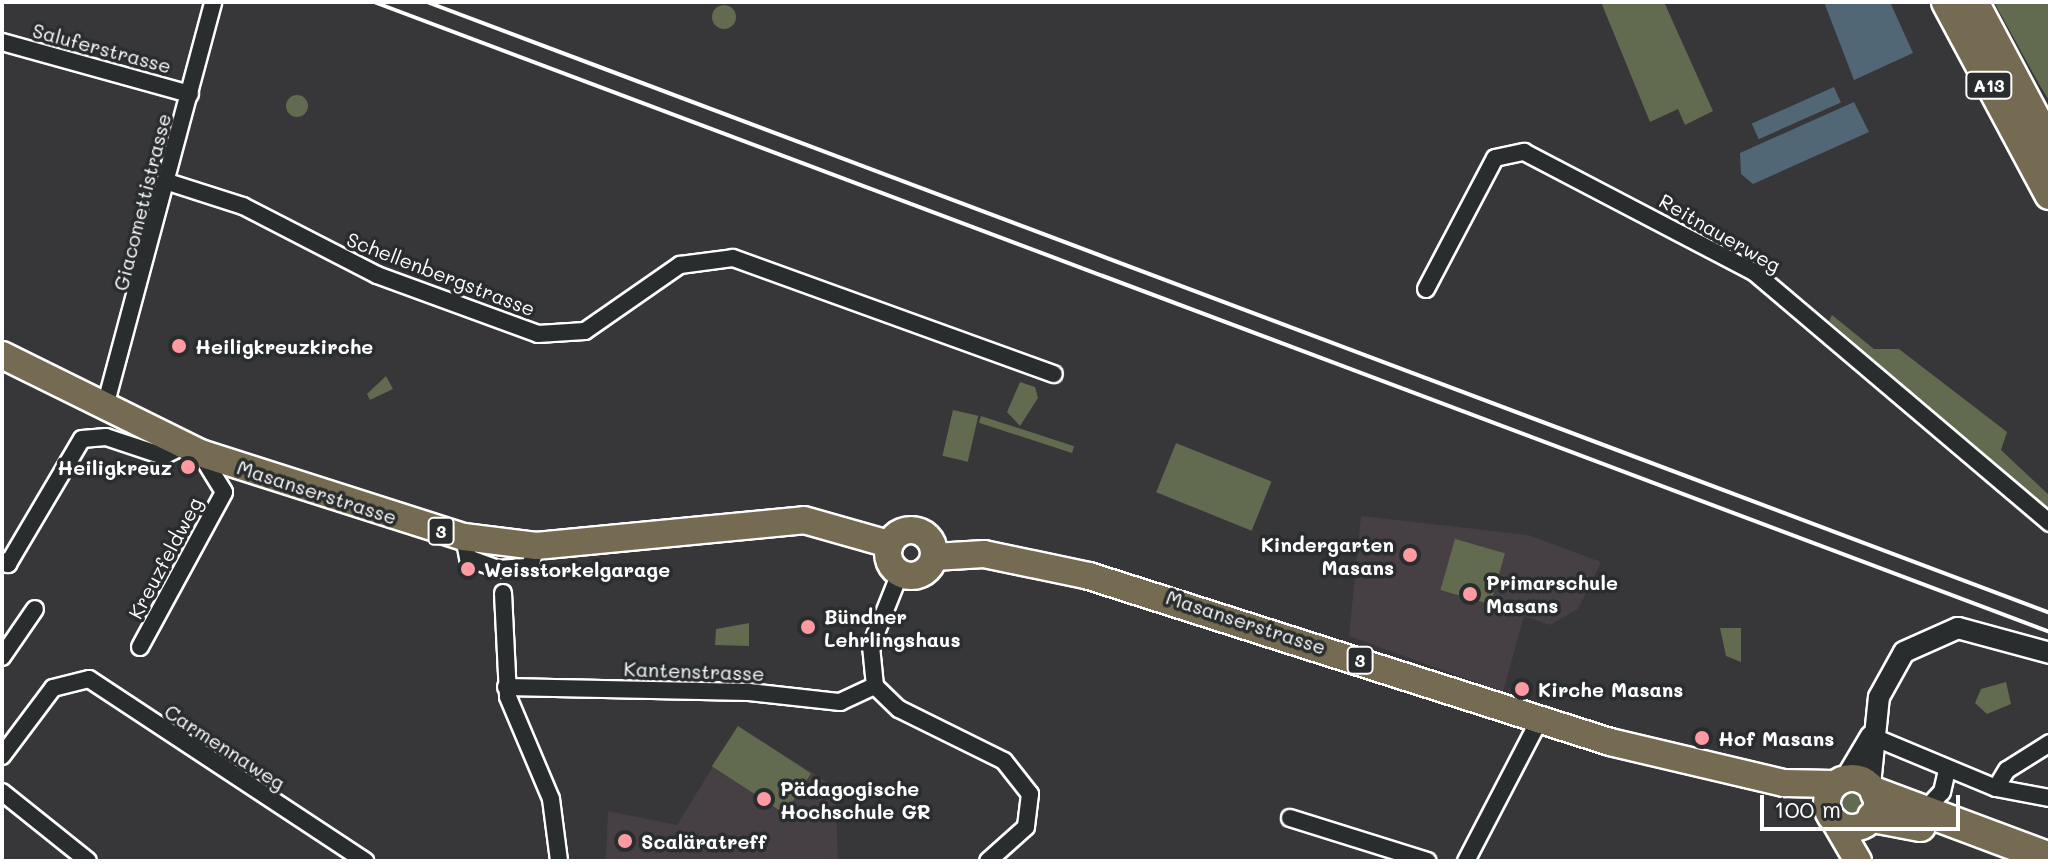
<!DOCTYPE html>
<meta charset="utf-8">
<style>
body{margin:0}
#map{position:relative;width:2052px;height:863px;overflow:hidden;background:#373638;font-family:Mali,sans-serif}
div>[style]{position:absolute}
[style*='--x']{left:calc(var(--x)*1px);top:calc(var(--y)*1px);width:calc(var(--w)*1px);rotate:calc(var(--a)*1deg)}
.built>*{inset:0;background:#464044}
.green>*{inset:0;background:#626a50;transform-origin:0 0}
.round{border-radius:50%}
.water>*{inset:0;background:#526776;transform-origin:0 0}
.roads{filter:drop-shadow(2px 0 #fff) drop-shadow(-2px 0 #fff) drop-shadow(0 2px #fff) drop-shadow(0 -2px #fff)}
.minor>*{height:16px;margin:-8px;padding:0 8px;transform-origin:8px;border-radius:8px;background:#2a2d2e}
.tertiary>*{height:20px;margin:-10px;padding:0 10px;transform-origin:10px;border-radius:10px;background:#2a2d2e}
.primary>*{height:26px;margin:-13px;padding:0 13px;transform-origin:13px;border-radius:13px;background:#756b52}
.primary>.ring{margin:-13px;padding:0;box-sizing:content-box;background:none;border:26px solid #756b52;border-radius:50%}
.motorway>*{height:30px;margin:-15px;padding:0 15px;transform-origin:15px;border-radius:15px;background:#756b52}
.rail>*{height:4px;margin:-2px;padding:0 2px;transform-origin:2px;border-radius:2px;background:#fff}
.dots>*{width:22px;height:22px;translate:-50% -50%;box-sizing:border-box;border:4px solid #2a2d2e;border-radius:50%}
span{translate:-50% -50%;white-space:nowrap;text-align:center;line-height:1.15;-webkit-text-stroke:7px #2a2d2e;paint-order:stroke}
.shield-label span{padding:2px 6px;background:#2a2d2e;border:2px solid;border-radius:6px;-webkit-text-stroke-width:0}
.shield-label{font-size:18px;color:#fff;font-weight:700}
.street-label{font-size:20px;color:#fff}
.poi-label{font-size:20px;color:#fff;font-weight:700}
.left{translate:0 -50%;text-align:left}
.right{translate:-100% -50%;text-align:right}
.frame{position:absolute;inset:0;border:4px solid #fff;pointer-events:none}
.scale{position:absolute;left:1760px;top:795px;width:200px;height:36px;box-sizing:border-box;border:4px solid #fff;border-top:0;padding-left:10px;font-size:24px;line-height:28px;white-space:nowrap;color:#fff;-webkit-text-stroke:6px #2a2d2e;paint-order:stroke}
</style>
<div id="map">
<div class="built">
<i style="clip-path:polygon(1361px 516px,1528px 535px,1601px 562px,1578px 609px,1550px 625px,1524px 616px,1503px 692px,1349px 636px)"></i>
<i style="clip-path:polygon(738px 726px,835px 787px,838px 861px,606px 861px,608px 811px,677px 825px)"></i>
</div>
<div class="green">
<i style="clip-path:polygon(1601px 2px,1664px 2px,1713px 111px,1685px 125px,1678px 109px,1650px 122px)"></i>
<i style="clip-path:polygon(1994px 2px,2050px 2px,2050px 102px,2039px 84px)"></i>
<i class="round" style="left:712px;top:5px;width:24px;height:24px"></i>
<i class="round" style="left:286px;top:95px;width:22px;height:22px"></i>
<i style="clip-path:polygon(1832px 315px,1874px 349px,1899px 349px,2007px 432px,2001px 450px,2050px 496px,2050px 512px,1829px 321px)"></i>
<i style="clip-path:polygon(386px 376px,393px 389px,370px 400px,367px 394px)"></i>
<i style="clip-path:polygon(1020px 382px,1035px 387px,1038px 398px,1020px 426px,1007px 412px)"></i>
<i style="left:953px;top:410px;width:26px;height:47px;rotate:13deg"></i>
<i style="left:981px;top:416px;width:98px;height:7px;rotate:18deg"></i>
<i style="left:1176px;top:443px;width:103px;height:53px;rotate:22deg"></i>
<i style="left:1455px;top:539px;width:52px;height:53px;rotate:16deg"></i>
<i style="clip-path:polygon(749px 623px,749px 646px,715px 645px,716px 629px)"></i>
<i style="clip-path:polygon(1720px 628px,1741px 628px,1741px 662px,1726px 656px)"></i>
<i style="clip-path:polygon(2006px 682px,2011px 704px,1987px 714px,1975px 703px,1981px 689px)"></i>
<i style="left:738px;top:726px;width:87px;height:48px;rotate:33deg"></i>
<i class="round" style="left:1836px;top:787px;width:30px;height:30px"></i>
</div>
<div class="water">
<i style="clip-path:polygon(1824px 2px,1890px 2px,1913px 53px,1854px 80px)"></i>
<i style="left:1834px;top:87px;width:17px;height:90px;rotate:66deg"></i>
<i style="clip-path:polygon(1854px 102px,1869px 132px,1753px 184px,1741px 174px,1740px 153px)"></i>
</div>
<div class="roads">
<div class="minor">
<i style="--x:2;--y:42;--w:195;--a:15.5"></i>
<i style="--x:168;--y:182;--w:79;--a:17.7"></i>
<i style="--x:243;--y:206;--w:151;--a:27.2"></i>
<i style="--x:377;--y:275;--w:171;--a:20.1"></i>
<i style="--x:538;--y:334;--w:47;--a:-3.7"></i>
<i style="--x:585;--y:331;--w:116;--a:-34.8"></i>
<i style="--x:680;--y:265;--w:53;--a:-7.5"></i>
<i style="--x:733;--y:258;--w:341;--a:19.9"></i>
<i style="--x:1426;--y:289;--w:148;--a:-62.2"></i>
<i style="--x:1495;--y:158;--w:30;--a:-12"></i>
<i style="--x:1524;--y:152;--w:259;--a:27.6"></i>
<i style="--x:1754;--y:272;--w:388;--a:40.3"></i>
<i style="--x:104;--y:410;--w:422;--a:-75"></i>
<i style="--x:464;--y:537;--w:21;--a:79"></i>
<i style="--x:468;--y:558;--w:32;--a:20"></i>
<i style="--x:498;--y:569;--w:32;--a:-4"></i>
<i style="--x:530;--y:567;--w:22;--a:-74"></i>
<i style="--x:2;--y:561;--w:7;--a:27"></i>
<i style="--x:8;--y:564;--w:145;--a:-59.4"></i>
<i style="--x:82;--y:439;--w:24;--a:-5"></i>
<i style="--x:106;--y:437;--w:60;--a:18.4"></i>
<i style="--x:163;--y:456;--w:22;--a:-27"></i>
<i style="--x:900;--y:573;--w:79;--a:111.7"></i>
<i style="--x:871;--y:646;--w:40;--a:84.3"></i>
<i style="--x:875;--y:686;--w:33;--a:44"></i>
<i style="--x:899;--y:709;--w:117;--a:26.3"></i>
<i style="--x:1004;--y:761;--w:42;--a:51.8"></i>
<i style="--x:1030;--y:794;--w:33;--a:97"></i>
<i style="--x:1026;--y:827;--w:51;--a:138.2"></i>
<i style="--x:503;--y:593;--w:104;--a:87.2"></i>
<i style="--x:508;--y:697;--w:111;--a:67.1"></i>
<i style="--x:551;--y:799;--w:63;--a:82.6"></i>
<i style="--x:140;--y:647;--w:176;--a:-61.5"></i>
<i style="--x:224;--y:492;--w:46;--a:-121.6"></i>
<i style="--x:2;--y:657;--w:58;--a:-55.5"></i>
<i style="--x:506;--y:687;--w:243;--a:1.2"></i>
<i style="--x:749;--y:692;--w:92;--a:6.3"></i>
<i style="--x:840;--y:702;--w:38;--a:-25"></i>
<i style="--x:1871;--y:736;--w:135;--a:22.6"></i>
<i style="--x:1996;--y:788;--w:55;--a:10.5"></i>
<i style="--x:2;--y:756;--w:85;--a:-53.1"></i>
<i style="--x:53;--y:688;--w:37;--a:-14"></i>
<i style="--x:89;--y:679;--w:331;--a:33.4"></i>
<i style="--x:1996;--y:788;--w:21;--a:-59"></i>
<i style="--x:2007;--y:770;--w:51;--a:-32.1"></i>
<i style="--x:2;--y:792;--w:110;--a:38.7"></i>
<i style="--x:1924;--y:811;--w:26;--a:-47"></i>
<i style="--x:1942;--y:792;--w:22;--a:-77"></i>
<i style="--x:1290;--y:818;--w:144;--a:17.4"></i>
<i style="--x:1466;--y:861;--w:158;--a:-62.5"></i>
</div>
<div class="tertiary">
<i style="--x:1846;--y:778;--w:49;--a:-59.2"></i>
<i style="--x:1870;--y:785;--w:88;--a:-84.2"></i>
<i style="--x:1879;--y:697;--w:51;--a:-60.9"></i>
<i style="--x:1904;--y:652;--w:59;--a:-24"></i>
<i style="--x:1958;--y:628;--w:95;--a:15.2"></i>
</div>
<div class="primary">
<i style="--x:2;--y:355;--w:221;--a:26.3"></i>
<i style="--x:200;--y:453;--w:277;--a:17.7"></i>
<i style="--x:464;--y:537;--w:73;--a:7.1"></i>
<i style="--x:536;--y:546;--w:269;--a:-5.5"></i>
<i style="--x:804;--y:520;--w:88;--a:15.8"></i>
<i class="ring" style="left:888px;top:530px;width:20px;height:20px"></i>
<i style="--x:934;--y:557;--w:50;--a:-3.4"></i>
<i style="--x:984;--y:554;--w:107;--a:11.8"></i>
<i style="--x:1089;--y:576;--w:547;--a:17.67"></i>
<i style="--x:1610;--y:742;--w:179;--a:13.3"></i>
<i style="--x:1784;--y:783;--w:50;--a:1.1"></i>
<i class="ring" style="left:1827px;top:778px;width:24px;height:24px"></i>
<i style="--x:1836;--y:823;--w:44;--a:59.9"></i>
</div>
<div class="motorway">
<i style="--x:1947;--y:2;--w:218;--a:61.8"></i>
<i style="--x:1973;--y:2;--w:164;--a:62"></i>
<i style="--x:1876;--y:793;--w:186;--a:20.5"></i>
<i style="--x:1873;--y:817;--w:48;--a:10.8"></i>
</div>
</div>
<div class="rail">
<i style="--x:374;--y:2;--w:1790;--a:20.6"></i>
<i style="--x:427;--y:2;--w:1734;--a:20.63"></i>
</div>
<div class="dots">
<i style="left:179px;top:346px;background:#ff9aa2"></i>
<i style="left:188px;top:467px;background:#ff9aa2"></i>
<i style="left:1410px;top:555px;background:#ff9aa2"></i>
<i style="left:468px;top:569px;background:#ff9aa2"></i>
<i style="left:1470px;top:594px;background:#ff9aa2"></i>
<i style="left:808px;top:627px;background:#ff9aa2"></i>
<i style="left:1522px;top:689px;background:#ff9aa2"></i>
<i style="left:1702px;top:738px;background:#ff9aa2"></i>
<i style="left:764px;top:799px;background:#ff9aa2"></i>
<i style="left:625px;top:841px;background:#ff9aa2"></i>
</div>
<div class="shield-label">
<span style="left:1989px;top:85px">A13</span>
<span style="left:441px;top:531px">3</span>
<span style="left:1360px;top:660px">3</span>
</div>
<div class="street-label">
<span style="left:102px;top:48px;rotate:15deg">Saluferstrasse</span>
<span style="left:142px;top:202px;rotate:-76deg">Giacomettistrasse</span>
<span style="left:1720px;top:233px;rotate:30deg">Reitnauerweg</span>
<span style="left:441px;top:274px;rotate:21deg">Schellenbergstrasse</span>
<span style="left:317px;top:492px;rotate:18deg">Masanserstrasse</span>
<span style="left:165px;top:558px;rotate:-62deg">Kreuzfeldweg</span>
<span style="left:1246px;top:622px;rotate:18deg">Masanserstrasse</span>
<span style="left:694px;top:671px;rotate:2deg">Kantenstrasse</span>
<span style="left:225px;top:747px;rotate:33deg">Carmennaweg</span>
</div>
<div class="poi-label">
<span class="left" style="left:195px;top:346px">Heiligkreuzkirche</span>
<span class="right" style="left:172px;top:467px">Heiligkreuz</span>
<span class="right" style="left:1394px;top:556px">Kindergarten<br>Masans</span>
<span class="left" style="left:484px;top:569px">Weisstorkelgarage</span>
<span class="left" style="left:1486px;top:594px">Primarschule<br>Masans</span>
<span class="left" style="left:824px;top:628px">Bündner<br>Lehrlingshaus</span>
<span class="left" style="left:1538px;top:689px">Kirche Masans</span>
<span class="left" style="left:1718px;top:738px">Hof Masans</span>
<span class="left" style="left:780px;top:800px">Pädagogische<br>Hochschule GR</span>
<span class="left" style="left:641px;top:841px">Scaläratreff</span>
</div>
<div class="frame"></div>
<div class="scale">100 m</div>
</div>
